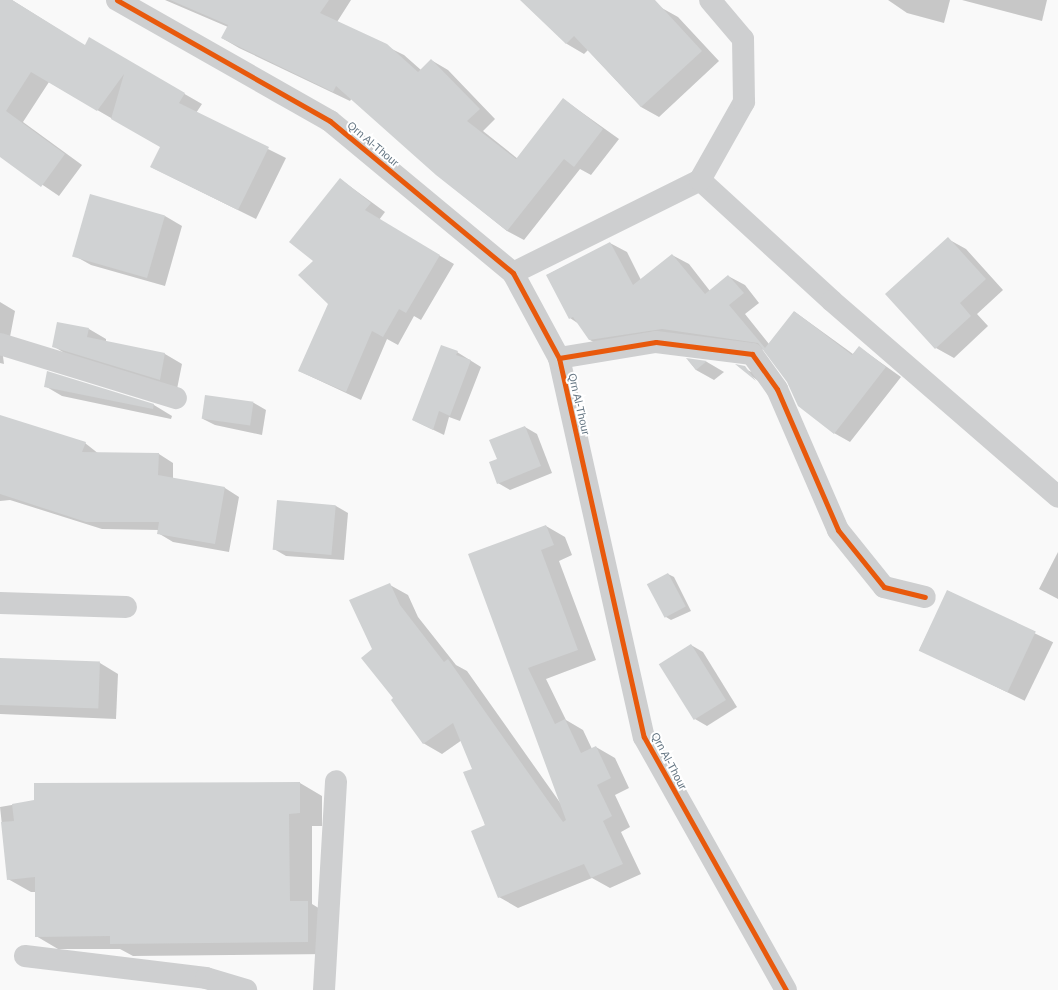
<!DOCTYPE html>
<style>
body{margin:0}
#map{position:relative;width:1058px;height:990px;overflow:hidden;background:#f9f9f9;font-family:Arial,sans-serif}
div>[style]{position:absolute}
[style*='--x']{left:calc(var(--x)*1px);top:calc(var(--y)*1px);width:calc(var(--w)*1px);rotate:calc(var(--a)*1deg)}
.shadow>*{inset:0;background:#0003;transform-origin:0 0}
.building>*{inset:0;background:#d0d2d3;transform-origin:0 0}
.minor>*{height:22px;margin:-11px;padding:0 11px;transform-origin:11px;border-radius:11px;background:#cecfd0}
.cycleway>*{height:5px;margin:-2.5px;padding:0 2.5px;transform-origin:2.5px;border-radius:2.5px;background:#e8590c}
span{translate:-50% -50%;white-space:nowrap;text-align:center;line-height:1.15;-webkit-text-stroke:4px #fff;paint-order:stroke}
.street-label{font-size:11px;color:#657683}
</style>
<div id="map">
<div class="shadow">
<i style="clip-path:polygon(0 0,12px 0,85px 46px,89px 39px,202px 104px,196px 113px,286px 158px,256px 219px,151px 167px,161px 147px,49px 82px,23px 122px,82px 165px,59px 196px,0 156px)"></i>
<i style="clip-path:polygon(165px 0,351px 0,337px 22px,404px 55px,421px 70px,431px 60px,448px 70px,495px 119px,483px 131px,518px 159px,563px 99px,619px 139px,591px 175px,580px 169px,524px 240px,507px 231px,436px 174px,352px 98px,350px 101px,239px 48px,222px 38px,228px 27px)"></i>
<i style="clip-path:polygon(525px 0,624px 0,660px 7px,678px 17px,719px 61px,659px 117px,641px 107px,588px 50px,584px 54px,567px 44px,523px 2px)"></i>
<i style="clip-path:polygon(888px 0,950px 0,944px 23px,907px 13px)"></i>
<i style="clip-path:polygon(962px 0,1047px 0,1042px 21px)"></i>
<i style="clip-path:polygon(340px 179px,385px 212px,379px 220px,454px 264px,421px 320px,414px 316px,398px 345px,387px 339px,361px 400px,299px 371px,329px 304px,314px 260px)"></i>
<i style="clip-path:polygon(165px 216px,182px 226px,165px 286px,91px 265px,73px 255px)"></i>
<i style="clip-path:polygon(948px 239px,966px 249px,1003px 290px,977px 314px,988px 326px,954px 358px,936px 348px)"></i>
<i style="clip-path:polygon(610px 243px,627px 252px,641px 280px,672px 255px,689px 264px,710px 291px,728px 276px,745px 285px,759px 303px,745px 314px,769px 344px,795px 312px,853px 354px,859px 347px,901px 377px,850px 442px,834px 433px,788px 381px,765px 350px,679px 338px,606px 349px,590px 340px,579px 324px,570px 318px,547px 275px)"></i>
<i style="clip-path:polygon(0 302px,15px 311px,9px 342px,2px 349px,4px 364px,0 363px)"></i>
<i style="clip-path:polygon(89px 329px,106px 339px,106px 342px,165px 354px,182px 364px,177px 389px,71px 357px,53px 346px)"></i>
<i style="clip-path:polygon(457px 352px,481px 367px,460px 421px,449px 417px,444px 435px,413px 420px)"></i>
<i style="clip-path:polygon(688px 360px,707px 362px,724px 372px,714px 380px,696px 370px)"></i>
<i style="clip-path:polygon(738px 366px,763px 377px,771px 389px,757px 380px)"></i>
<i style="clip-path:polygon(48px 373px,154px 405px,172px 416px,171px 419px,62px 396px,45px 386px)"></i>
<i style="clip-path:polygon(206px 396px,254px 403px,266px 410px,262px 435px,215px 425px,203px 419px)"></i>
<i style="clip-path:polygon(0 416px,85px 443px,99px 454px,159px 454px,173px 463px,173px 479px,225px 488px,239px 497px,229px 552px,173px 542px,158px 533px,159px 530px,102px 529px,10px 500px,0 501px)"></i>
<i style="clip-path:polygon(525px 427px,537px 434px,552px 473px,510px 490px,498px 483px,498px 460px)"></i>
<i style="clip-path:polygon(278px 502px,336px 506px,348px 513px,344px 560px,286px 556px,274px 549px)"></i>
<i style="clip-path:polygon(546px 526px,565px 537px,572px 555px,559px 561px,596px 660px,546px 679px,566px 720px,583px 730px,592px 749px,596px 747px,615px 758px,629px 788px,615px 795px,630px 827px,621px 832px,641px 874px,610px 888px,592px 878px,518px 908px,499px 897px,474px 769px,462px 740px,442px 754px,423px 743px,394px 699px,373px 649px,390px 585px,408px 595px,418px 617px,456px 665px,467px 671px,561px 804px,470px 555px)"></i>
<i style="clip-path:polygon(1058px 552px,1058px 599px,1039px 589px)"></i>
<i style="clip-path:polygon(668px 574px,674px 577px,691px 611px,671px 620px,666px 617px)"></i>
<i style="left:948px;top:591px;width:117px;height:65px;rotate:26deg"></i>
<i style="clip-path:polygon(691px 645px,703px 652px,737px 707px,707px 726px,695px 719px)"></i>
<i style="clip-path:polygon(0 659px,100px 663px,118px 674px,116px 719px,0 714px)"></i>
<i style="clip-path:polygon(300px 783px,322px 796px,322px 826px,312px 826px,312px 904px,330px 915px,331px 954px,133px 956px,120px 949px,58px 949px,36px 936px,36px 892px,31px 892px,8px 879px,0 807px,35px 801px)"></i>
</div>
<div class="building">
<i style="clip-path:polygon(0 0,12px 0,85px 45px,89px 37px,185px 93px,179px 103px,269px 147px,238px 210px,150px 167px,160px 147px,111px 119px,124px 74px,97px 111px,31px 72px,6px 111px,65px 154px,41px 187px,0 157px)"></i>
<i style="clip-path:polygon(170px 0,329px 0,320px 13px,387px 44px,418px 72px,431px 59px,480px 109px,467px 121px,516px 159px,563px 98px,603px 129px,574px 167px,564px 159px,507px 231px,436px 175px,336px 86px,333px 92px,221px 38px,228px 25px)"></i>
<i style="clip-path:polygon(520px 0,655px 0,702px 51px,641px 107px,574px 36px,566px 44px)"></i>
<i style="clip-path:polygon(340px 178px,371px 203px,365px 210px,440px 255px,406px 313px,399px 309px,383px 337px,372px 331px,346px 392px,298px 371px,328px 304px,298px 275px,313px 261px,289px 242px)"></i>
<i style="left:90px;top:194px;width:78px;height:65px;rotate:16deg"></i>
<i style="clip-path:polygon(948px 237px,986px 279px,960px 303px,971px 316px,935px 349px,885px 294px)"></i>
<i style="clip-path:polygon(610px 242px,633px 285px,672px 254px,705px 294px,728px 275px,744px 293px,729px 305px,765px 348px,794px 311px,852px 355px,859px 346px,886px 367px,834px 434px,798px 406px,787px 382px,758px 343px,662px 329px,589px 340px,573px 317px,569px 319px,546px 275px)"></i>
<i style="clip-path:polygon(57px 322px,89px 328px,87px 337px,165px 353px,160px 380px,52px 347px)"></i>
<i style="clip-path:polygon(441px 345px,458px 351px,456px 355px,471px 360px,450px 416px,439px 411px,433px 430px,412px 420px)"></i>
<i style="clip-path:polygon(686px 358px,707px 361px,696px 370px)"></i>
<i style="clip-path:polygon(735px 364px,745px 366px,756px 381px)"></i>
<i style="clip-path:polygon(47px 371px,154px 404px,153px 409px,44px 387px)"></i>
<i style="left:205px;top:395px;width:49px;height:24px;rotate:8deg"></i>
<i style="clip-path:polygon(0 415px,86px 442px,82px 452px,159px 453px,158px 475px,225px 487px,215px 544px,157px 534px,159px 522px,86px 522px,0 494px)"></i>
<i style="clip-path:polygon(525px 426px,541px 466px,497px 484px,489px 462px,497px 459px,489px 440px)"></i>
<i style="left:277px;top:500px;width:59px;height:50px;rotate:5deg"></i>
<i style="clip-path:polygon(546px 525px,554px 545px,541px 550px,578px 650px,528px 668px,555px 724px,565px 719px,581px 753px,596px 746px,611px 778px,597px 785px,612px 816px,603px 821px,623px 864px,591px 878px,584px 864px,498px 898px,471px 831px,485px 825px,463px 772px,472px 769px,453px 723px,423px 744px,391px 700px,393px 698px,361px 658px,372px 649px,349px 600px,390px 583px,400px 605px,444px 662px,448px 659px,563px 822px,566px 820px,468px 554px)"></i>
<i style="left:668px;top:573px;width:38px;height:24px;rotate:62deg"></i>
<i style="left:947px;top:590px;width:98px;height:67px;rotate:25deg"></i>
<i style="left:691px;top:644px;width:66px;height:38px;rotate:58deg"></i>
<i style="left:0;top:658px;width:100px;height:47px;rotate:2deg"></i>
<i style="clip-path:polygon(300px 782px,300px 813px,289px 814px,290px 901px,308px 901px,308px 942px,110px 944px,110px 936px,35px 937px,35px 877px,7px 880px,1px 822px,14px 821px,12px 804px,34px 800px,34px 783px)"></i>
</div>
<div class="minor">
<i style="--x:117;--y:0;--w:245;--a:29.6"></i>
<i style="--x:330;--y:121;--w:238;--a:39.7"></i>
<i style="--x:513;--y:273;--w:97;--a:61.6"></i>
<i style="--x:559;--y:358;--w:388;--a:77.4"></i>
<i style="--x:644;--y:737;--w:290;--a:60.7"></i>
<i style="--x:700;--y:180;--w:179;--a:42.5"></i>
<i style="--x:832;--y:301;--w:299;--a:40.9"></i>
<i style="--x:513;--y:273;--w:209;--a:-26.4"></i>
<i style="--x:700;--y:180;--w:90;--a:-60.6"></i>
<i style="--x:744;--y:102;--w:63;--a:-90.9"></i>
<i style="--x:743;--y:39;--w:51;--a:-130.2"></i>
<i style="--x:0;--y:344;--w:184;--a:17.1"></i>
<i style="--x:559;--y:358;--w:98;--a:-9.4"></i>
<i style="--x:656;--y:342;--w:97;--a:7.1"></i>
<i style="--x:752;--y:354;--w:43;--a:54.5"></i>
<i style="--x:777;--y:389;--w:154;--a:66.6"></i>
<i style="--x:838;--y:530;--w:73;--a:51.1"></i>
<i style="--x:884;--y:587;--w:42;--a:13.7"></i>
<i style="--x:0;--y:603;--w:126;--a:1.8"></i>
<i style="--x:25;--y:956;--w:182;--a:6.9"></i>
<i style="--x:206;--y:978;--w:42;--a:16.7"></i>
<i style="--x:324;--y:990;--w:209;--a:-86.7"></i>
</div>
<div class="cycleway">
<i style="--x:117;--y:0;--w:245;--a:29.6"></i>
<i style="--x:330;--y:121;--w:238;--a:39.7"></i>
<i style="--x:513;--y:273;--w:97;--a:61.6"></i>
<i style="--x:559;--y:358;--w:388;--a:77.4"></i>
<i style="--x:644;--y:737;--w:290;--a:60.7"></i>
<i style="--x:559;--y:358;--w:98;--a:-9.4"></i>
<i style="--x:656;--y:342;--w:97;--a:7.1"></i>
<i style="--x:752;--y:354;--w:43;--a:54.5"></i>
<i style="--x:777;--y:389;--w:154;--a:66.6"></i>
<i style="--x:838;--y:530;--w:73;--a:51.1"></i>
<i style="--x:884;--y:587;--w:42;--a:13.7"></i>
</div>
<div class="street-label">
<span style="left:373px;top:144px;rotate:40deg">Qrn Al-Thour</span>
<span style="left:579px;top:404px;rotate:77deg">Qrn Al-Thour</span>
<span style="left:669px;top:761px;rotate:62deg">Qrn Al-Thour</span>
</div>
</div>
